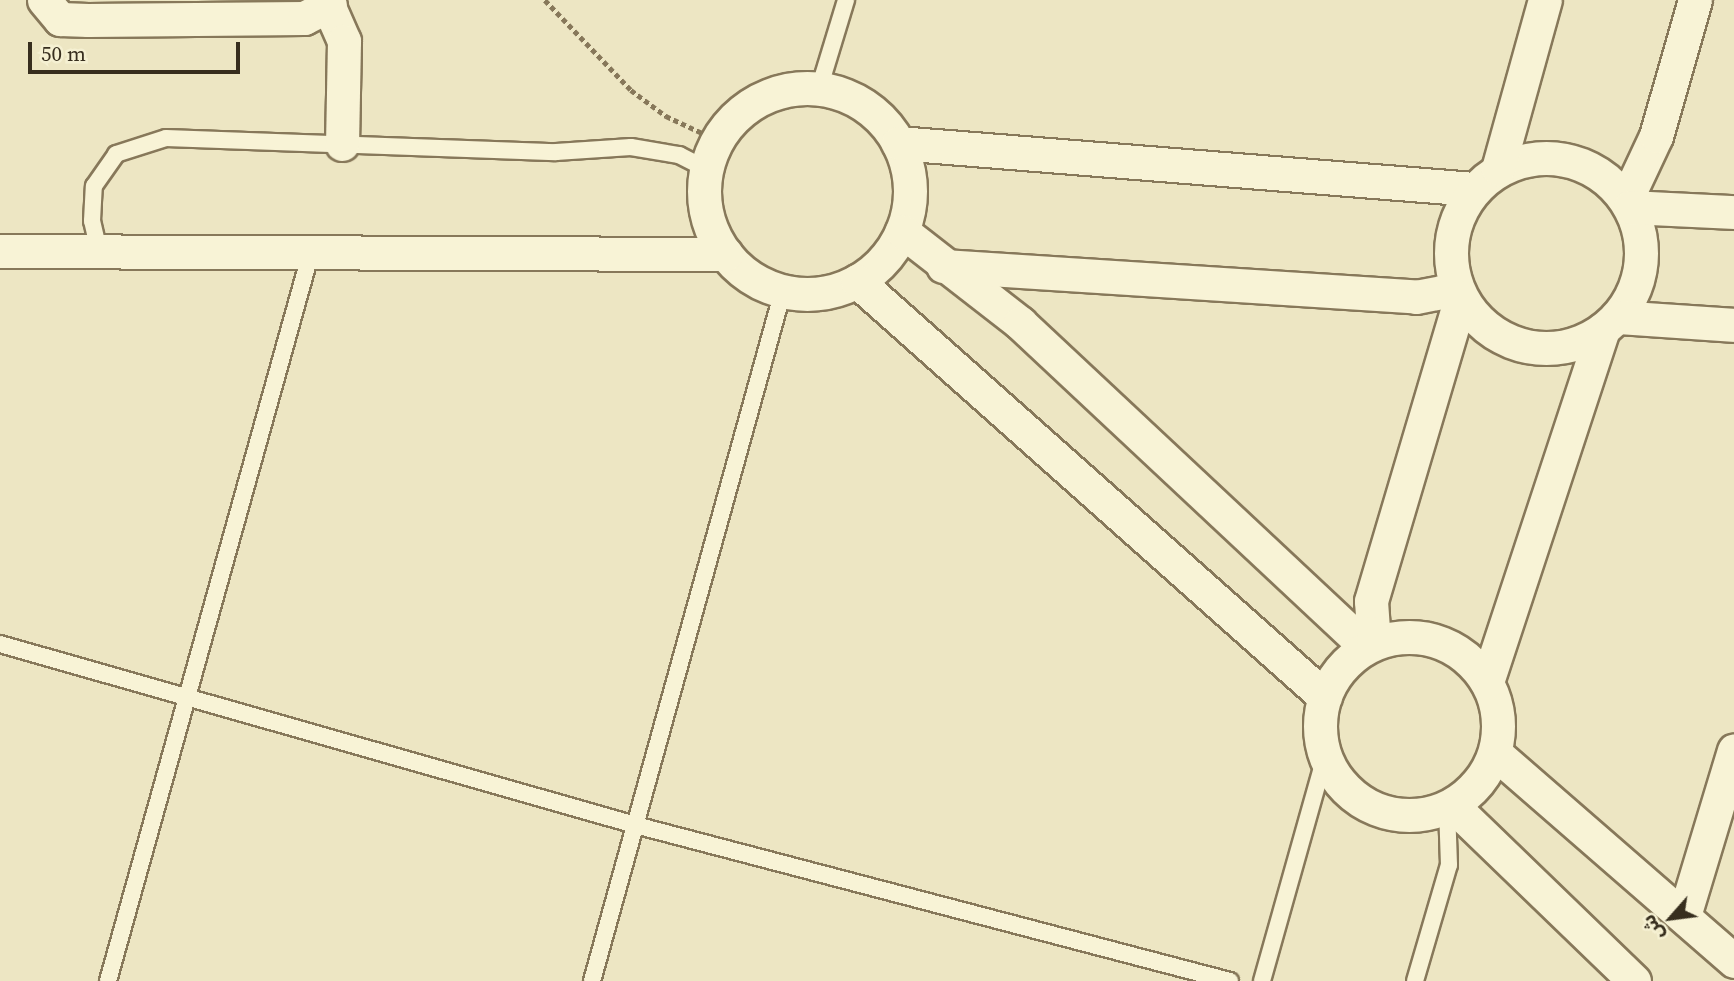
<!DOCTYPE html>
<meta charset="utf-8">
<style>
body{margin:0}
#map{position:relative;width:1734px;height:981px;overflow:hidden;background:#ede6c3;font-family:"Source Serif 4","Noto Sans Arabic",serif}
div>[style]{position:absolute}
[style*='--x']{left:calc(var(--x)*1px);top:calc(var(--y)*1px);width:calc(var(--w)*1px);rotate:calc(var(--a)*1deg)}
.path>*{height:4.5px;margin-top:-2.25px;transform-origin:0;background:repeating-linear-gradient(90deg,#87785a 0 5px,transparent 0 8.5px)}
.roads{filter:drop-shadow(2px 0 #87785a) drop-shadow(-2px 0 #87785a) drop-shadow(0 2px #87785a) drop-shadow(0 -2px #87785a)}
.service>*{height:16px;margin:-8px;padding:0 8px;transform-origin:8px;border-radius:8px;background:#f8f3d6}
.minor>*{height:33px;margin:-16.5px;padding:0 16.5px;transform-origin:16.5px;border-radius:16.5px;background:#f8f3d6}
.minor>.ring{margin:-16.5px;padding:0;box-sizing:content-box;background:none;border:33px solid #f8f3d6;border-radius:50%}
span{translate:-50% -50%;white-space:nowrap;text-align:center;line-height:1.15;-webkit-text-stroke:5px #f5f0d2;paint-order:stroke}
.north{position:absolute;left:1636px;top:883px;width:70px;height:70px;-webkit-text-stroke:5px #f5f0d2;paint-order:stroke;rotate:242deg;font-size:19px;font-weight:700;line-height:28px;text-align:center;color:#372e1e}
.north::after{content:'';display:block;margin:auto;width:24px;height:32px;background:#372e1e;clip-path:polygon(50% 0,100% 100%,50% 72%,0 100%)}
.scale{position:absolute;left:28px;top:42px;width:212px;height:32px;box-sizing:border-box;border:4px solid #372e1e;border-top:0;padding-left:9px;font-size:21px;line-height:24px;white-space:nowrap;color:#372e1e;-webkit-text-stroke:5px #f5f0d2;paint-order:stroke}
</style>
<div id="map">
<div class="path">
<i style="--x:545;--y:0;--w:124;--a:46.3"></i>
<i style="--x:631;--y:90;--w:44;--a:36.6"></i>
<i style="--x:666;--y:116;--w:56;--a:25.2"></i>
</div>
<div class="roads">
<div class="service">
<i style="--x:819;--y:89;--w:93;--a:-73.1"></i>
<i style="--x:99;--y:251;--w:31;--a:-103"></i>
<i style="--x:92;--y:221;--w:35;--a:-87"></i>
<i style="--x:94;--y:186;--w:39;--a:-55"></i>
<i style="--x:116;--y:154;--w:52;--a:-17.7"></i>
<i style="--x:166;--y:138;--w:390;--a:2.1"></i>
<i style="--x:556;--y:152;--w:75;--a:-3.8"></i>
<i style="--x:631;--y:147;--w:49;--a:9.5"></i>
<i style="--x:679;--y:155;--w:31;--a:27"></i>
<i style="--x:0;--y:644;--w:664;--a:15.9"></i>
<i style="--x:639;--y:826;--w:611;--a:14.7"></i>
<i style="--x:108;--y:981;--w:757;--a:-74.44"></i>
<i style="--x:592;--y:981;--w:716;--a:-74.53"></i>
<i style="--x:1262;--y:981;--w:233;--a:-74.3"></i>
<i style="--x:1415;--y:981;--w:121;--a:-73.7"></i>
<i style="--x:1449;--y:865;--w:57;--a:-92"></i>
</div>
<div class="minor">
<i style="--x:44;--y:0;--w:25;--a:50"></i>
<i style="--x:60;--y:19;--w:28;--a:2"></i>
<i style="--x:88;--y:20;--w:216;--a:-0.5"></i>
<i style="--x:304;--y:18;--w:29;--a:-27"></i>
<i style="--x:326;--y:0;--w:45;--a:66.3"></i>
<i style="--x:344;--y:41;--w:103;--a:91.1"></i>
<i class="ring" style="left:704px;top:88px;width:173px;height:173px"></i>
<i style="--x:898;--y:143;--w:578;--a:4.57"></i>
<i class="ring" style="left:1451px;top:158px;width:157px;height:157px"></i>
<i style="--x:1498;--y:169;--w:175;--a:-74.5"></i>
<i style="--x:1626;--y:200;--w:71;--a:-64.9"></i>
<i style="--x:1656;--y:136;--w:141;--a:-74"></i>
<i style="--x:1630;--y:207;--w:104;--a:2.8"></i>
<i style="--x:902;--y:231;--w:150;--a:37.9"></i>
<i style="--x:1020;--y:323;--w:474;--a:43.1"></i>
<i style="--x:0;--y:251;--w:726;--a:0.24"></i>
<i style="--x:943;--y:266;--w:474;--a:3.7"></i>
<i style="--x:1416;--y:297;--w:42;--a:-11"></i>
<i style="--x:857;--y:281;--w:626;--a:41.63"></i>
<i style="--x:1617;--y:317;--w:117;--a:3.9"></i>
<i class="ring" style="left:1320px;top:637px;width:145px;height:145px"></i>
<i style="--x:1374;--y:643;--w:42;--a:-94.1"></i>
<i style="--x:1371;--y:601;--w:317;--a:-73.5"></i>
<i style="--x:1487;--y:682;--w:371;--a:-71.8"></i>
<i style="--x:1495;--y:753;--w:317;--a:41"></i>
<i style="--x:1452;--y:805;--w:253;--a:44"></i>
<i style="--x:1684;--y:916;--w:173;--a:-73.2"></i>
</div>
</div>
<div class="north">ش</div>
<div class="scale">50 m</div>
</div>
